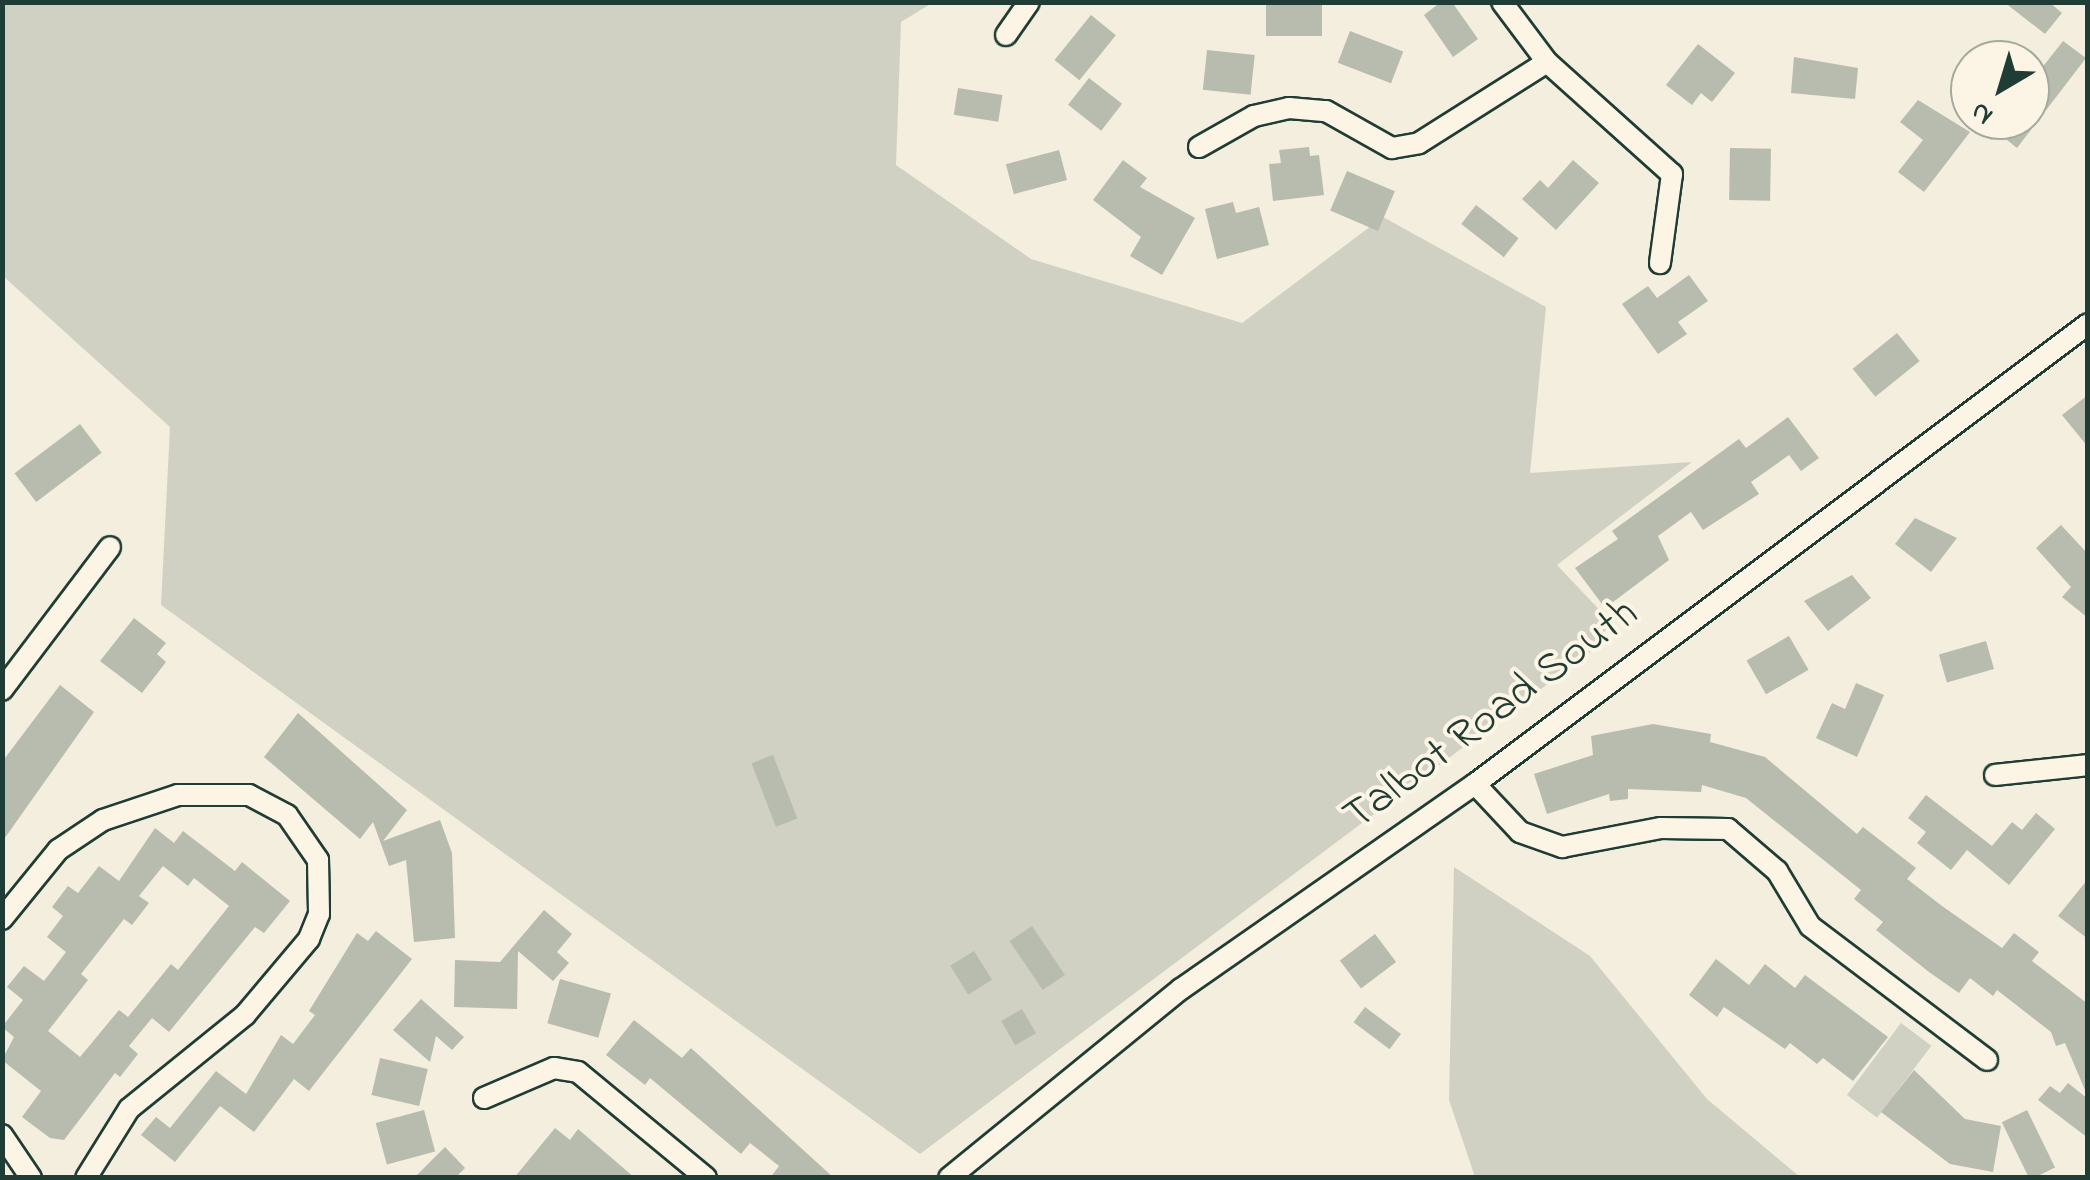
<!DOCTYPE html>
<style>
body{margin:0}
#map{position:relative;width:2090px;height:1180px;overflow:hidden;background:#f3eede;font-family:"Indie Flower",sans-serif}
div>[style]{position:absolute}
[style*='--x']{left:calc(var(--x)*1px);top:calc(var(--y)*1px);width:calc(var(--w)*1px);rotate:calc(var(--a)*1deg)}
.green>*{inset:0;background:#d0d1c2;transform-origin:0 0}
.building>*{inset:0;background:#b8bcae;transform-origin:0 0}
.roads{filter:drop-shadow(2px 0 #1f3d34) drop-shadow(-2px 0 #1f3d34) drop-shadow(0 2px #1f3d34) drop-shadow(0 -2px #1f3d34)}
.minor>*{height:20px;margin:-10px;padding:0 10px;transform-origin:10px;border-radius:10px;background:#fcf5e5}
span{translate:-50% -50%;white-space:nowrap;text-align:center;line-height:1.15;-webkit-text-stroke:8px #fcf5e5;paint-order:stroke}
.street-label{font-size:45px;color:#1f3d34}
.frame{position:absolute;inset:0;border:5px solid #1f3d34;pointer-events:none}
.north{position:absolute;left:1950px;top:40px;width:100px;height:100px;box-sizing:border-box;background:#fcf5e5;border:2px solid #a4ab9e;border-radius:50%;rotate:218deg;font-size:28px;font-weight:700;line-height:40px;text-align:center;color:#1f3d34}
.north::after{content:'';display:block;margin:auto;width:35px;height:45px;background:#1f3d34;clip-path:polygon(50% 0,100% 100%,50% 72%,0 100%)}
</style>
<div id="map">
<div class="green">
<i style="clip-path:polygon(2px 3px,932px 3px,901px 22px,896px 165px,1031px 259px,1242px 323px,1383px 217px,1546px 307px,1530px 473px,1692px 462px,1557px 565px,1610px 621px,1597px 647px,920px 1154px,161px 605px,170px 427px,3px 276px)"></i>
<i style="clip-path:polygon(1454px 867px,1590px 956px,1707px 1099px,1800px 1177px,1475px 1177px,1449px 1100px)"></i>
<i style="left:1901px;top:1023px;width:38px;height:90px;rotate:37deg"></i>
</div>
<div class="building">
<i style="left:1266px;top:2px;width:56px;height:34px"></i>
<i style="clip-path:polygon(1441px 2px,1452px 2px,1478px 39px,1453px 57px,1424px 15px)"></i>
<i style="clip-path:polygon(2004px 2px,2049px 2px,2062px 13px,2045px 34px)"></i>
<i style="left:1091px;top:15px;width:32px;height:58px;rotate:39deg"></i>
<i style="left:1350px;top:31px;width:57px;height:34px;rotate:21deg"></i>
<i style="clip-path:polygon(2063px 41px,2086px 58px,2017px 148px,1982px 120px,2030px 120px,2030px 83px)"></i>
<i style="clip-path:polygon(1698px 44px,1735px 73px,1712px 102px,1701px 93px,1692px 105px,1666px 85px)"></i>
<i style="left:1207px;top:50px;width:48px;height:40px;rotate:6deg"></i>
<i style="clip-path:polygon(1794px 57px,1858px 68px,1855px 99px,1791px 93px)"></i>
<i style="left:1089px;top:78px;width:42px;height:34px;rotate:38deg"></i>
<i style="left:958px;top:88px;width:45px;height:27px;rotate:9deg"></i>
<i style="clip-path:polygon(1918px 100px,1970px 132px,1924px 192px,1898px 172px,1923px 140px,1900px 122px)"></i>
<i style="clip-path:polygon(1309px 147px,1310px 156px,1319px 155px,1324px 195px,1273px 201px,1269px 164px,1281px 163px,1279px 150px)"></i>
<i style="left:1730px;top:148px;width:41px;height:52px;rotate:1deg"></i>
<i style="left:1059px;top:150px;width:31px;height:55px;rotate:75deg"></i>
<i style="clip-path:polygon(1123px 160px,1147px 178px,1140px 187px,1195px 218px,1162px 275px,1130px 256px,1141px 237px,1093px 200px)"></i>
<i style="clip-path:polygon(1573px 160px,1599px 183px,1556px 230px,1522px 199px,1540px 180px,1548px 188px)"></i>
<i style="left:1347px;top:171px;width:52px;height:43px;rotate:23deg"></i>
<i style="clip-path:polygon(1233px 202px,1236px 213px,1259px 207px,1269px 245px,1217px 259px,1205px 209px)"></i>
<i style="left:1476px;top:205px;width:54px;height:24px;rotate:38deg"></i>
<i style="clip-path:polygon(1689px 275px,1708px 301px,1678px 322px,1687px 334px,1658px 354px,1622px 304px,1648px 286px,1657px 298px)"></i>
<i style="left:1897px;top:333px;width:36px;height:57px;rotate:51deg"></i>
<i style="clip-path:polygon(2088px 395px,2088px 447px,2062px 415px)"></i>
<i style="clip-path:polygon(1788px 417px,1819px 458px,1801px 471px,1789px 455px,1751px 482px,1759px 494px,1703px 530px,1691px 512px,1658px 536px,1669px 560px,1605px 608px,1575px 568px,1618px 539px,1612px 531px,1739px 439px,1746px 448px)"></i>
<i style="left:80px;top:424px;width:36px;height:82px;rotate:53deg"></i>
<i style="clip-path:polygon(1915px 518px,1957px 538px,1931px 572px,1895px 544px)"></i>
<i style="clip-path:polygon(2061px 525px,2088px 554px,2088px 618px,2062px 597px,2071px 587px,2036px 548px)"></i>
<i style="clip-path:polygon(1852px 575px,1871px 598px,1828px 631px,1804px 601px)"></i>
<i style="clip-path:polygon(134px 618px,166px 643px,157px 654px,166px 662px,142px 693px,100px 661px)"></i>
<i style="left:1789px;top:636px;width:39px;height:49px;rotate:60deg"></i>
<i style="left:1986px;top:641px;width:29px;height:49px;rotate:74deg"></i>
<i style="clip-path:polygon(1856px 683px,1884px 695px,1857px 757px,1816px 738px,1832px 703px,1845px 709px)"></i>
<i style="clip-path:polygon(60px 685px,94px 712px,2px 842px,2px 762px)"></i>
<i style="clip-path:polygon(298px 713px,407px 810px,383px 841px,440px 820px,452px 853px,455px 938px,414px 942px,406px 860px,389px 866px,373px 822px,360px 839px,264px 757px)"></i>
<i style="clip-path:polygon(1653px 724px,1711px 734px,1710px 742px,1765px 757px,1857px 834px,1863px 827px,1916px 868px,1907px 879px,1942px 906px,2002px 948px,2014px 933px,2039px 952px,2032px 961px,2088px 1004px,2088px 1097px,2065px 1043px,2056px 1046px,2051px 1032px,1997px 990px,1993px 996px,1970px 978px,1959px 993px,1929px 972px,1876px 930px,1883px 922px,1854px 899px,1861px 890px,1746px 798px,1702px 785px,1701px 792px,1628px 789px,1628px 799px,1610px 801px,1609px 794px,1547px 814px,1534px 774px,1593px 755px,1591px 736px)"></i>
<i style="left:773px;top:755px;width:68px;height:23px;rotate:69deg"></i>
<i style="clip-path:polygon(1926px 795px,1992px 846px,2012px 822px,2022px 830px,2036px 813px,2055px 829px,2009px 885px,1967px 850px,1951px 870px,1917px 843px,1926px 832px,1908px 818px)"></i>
<i style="clip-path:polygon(evenodd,155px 828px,174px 843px,183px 831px,235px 871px,242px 862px,290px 901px,264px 933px,255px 927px,169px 1032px,152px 1018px,129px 1046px,138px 1054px,120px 1077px,115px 1073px,64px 1140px,50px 1138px,22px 1117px,41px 1091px,2px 1060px,14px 1037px,2px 1027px,23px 1000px,7px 987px,24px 966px,44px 981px,66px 952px,47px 937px,63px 916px,52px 907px,68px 886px,78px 893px,99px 866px,119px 881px,155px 828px,163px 866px,188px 886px,194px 878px,229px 906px,178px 970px,171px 964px,128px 1017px,119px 1010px,80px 1057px,48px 1031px,88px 980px,81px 974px,124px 919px,132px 925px,149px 903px,139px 896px,163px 866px)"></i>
<i style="clip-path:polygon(2088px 879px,2088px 939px,2058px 916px)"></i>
<i style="clip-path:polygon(544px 910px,572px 934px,557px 952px,569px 963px,553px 981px,518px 951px,517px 1009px,454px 1007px,455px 960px,500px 962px)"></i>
<i style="left:1032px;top:926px;width:59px;height:27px;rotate:56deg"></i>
<i style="clip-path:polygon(376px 931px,412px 959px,309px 1091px,294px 1079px,254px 1132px,220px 1106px,175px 1162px,141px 1135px,156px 1117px,170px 1128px,216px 1071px,246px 1094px,281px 1035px,293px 1044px,315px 1015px,309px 1011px,357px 933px,368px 941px)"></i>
<i style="left:1375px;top:934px;width:35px;height:44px;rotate:53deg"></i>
<i style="left:974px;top:951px;width:34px;height:28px;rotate:58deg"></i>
<i style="clip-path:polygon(1716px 959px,1749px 985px,1765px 964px,1795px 988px,1805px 975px,1888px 1037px,1853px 1081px,1823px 1058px,1817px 1064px,1790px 1043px,1785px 1049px,1724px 1007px,1717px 1017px,1689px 995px)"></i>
<i style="left:560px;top:979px;width:53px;height:46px;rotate:16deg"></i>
<i style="clip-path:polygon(421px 999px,464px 1037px,452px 1050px,436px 1036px,430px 1062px,393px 1030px)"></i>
<i style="left:1365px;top:1007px;width:45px;height:19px;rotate:37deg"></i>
<i style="left:1022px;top:1009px;width:28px;height:24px;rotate:60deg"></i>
<i style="clip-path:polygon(634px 1020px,682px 1058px,691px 1048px,834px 1178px,770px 1178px,779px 1166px,750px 1143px,741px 1154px,650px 1078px,645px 1085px,606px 1055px)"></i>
<i style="left:380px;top:1058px;width:49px;height:38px;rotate:13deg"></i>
<i style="clip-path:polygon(1914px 1070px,1965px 1119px,2001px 1126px,1993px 1172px,1950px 1164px,1881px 1112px)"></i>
<i style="clip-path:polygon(2068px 1083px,2088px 1099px,2088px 1138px,2038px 1100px,2050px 1086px,2060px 1093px)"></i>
<i style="left:424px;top:1110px;width:43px;height:50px;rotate:75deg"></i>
<i style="left:2027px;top:1110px;width:64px;height:28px;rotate:64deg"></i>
<i style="clip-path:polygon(555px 1128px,570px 1140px,578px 1129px,635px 1178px,514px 1178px)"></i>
<i style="clip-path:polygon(445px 1147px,465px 1168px,455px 1178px,414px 1178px)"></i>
</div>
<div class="roads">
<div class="minor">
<i style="--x:1502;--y:2;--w:75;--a:53.1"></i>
<i style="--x:1547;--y:62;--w:168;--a:41.9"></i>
<i style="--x:1672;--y:174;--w:90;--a:97.7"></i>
<i style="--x:1006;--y:35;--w:40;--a:-55.1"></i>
<i style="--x:1199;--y:147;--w:63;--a:-29.4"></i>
<i style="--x:1254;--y:116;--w:36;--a:-13"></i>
<i style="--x:1289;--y:108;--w:37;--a:5"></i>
<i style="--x:1326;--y:111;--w:76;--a:29.3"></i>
<i style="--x:1392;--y:148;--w:27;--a:-10"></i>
<i style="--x:1419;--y:143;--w:151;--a:-32.3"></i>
<i style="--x:2;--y:690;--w:179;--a:-52.9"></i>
<i style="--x:1995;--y:775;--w:94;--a:-6.1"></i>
<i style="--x:1475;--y:784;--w:66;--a:46.8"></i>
<i style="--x:1520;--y:832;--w:45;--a:19.7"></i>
<i style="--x:1562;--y:847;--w:101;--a:-10.9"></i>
<i style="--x:1661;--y:828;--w:67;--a:0.9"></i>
<i style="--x:1728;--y:829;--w:65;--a:40.6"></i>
<i style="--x:1777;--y:871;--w:64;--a:59"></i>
<i style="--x:1810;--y:926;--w:222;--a:37.1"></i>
<i style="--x:2;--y:919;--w:89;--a:-50.9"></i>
<i style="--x:58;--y:850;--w:54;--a:-33.7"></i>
<i style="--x:103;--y:820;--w:79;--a:-18.4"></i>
<i style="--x:178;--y:795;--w:71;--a:0"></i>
<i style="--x:249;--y:795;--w:43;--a:27.8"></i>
<i style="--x:287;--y:815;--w:55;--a:55.4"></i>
<i style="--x:318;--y:860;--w:54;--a:88.9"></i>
<i style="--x:319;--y:914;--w:27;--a:112"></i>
<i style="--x:309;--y:939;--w:99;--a:130.1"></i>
<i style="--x:245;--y:1015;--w:149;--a:141"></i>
<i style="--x:129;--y:1109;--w:81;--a:121.9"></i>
<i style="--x:484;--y:1098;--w:76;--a:-23.2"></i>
<i style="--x:554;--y:1068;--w:24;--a:9"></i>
<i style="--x:578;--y:1072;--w:166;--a:39.6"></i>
<i style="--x:2;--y:1135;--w:52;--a:56"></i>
<i style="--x:949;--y:1178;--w:299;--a:-39.2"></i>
<i style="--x:1181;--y:989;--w:358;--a:-34.9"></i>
<i style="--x:1475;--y:784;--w:766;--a:-36.88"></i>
</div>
</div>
<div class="street-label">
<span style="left:1492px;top:716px;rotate:-37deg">Talbot Road South</span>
</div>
<div class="frame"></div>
<div class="north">N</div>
</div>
